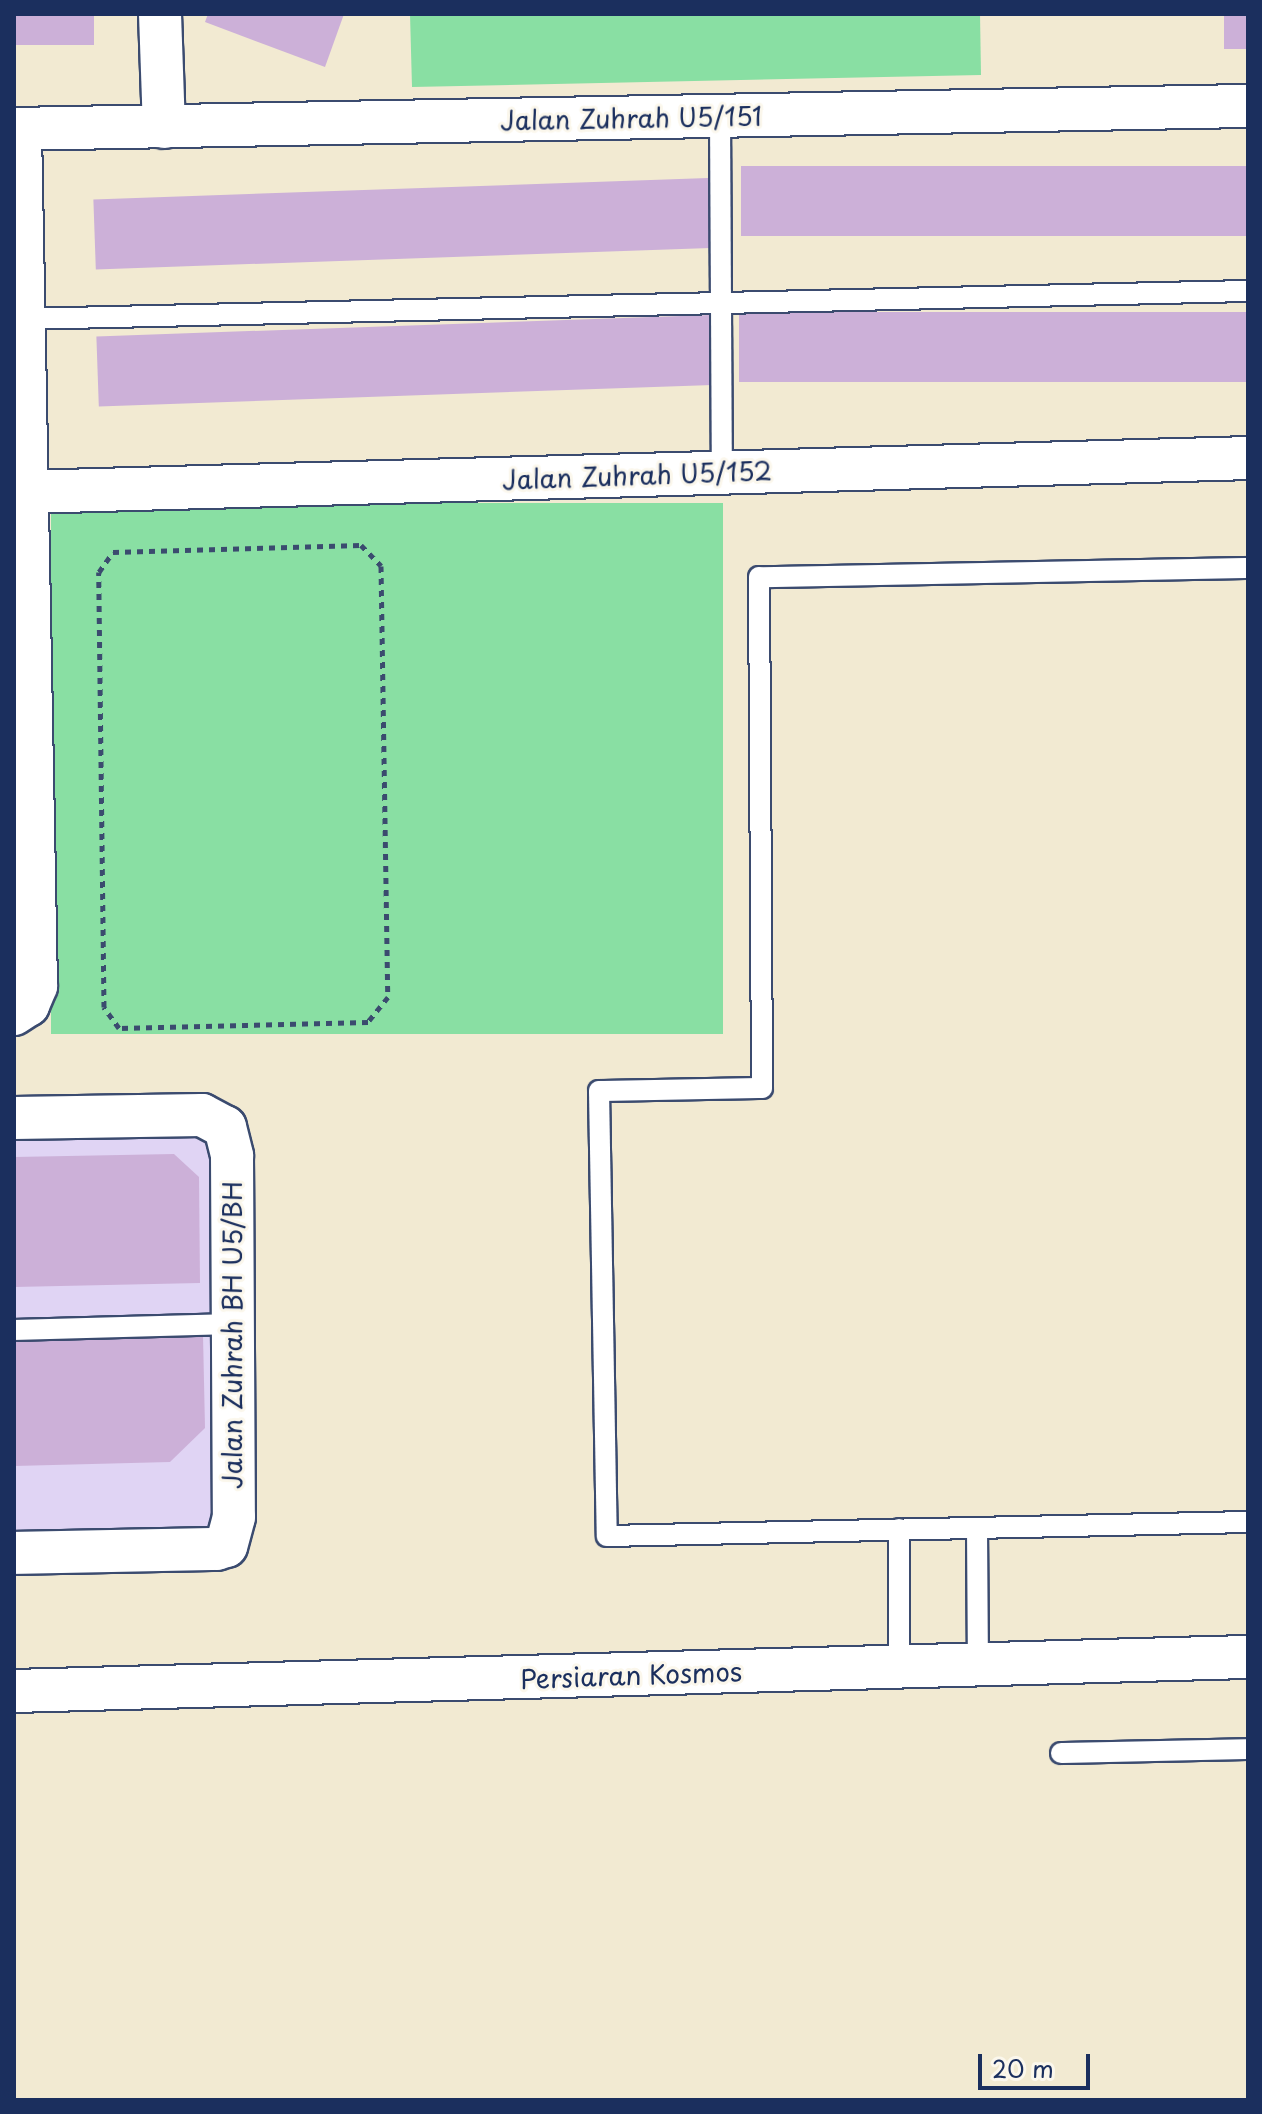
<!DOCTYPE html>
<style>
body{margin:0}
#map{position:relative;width:1262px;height:2114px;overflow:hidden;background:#f2ead2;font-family:"Playpen Sans",sans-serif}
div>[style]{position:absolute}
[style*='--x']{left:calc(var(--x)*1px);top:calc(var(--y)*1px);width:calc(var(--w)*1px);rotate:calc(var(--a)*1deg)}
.built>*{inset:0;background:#e0d4f4;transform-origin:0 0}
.green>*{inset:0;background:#89dfa3;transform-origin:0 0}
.building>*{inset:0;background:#ccb0d8;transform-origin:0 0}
.path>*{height:5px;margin-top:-2.5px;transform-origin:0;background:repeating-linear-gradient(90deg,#3b4b6f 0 6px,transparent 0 12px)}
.roads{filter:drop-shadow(2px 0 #3b4b6f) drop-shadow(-2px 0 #3b4b6f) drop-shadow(0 2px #3b4b6f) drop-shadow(0 -2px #3b4b6f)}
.service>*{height:20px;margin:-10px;padding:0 10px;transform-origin:10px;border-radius:10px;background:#fff}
.minor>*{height:42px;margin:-21px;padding:0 21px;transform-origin:21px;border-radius:21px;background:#fff}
span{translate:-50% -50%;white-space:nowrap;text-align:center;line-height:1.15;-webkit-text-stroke:6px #fbf7ec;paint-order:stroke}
.street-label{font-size:26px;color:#1b2f5e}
.frame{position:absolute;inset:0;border:16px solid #1b2f5e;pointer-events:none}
.scale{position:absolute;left:978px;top:2054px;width:112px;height:36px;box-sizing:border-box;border:4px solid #1b2f5e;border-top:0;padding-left:10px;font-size:24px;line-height:28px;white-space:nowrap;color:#1b2f5e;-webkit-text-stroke:6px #fbf7ec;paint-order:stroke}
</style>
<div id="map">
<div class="built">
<i style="left:14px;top:1132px;width:198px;height:403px"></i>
</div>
<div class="green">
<i style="clip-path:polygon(410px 14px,980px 14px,981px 75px,412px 87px)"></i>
<i style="left:723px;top:503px;width:531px;height:672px;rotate:90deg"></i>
</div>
<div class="building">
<i style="left:14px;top:14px;width:80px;height:31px"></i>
<i style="clip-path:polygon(208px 14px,344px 14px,325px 67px,205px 22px)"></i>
<i style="left:1224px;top:14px;width:24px;height:35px"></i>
<i style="left:1248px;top:166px;width:70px;height:507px;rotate:90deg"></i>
<i style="left:708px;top:178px;width:70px;height:615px;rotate:88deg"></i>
<i style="left:1248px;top:312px;width:70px;height:509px;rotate:90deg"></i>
<i style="left:710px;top:315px;width:70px;height:614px;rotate:88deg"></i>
<i style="clip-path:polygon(174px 1154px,199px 1177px,200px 1283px,14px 1287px,14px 1157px)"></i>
<i style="clip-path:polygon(203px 1335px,205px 1428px,170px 1462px,14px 1466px,14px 1339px)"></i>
</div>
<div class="path">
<i style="--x:361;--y:545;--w:29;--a:46"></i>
<i style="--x:381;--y:566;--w:431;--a:89.1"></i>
<i style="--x:388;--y:997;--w:32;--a:129"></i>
<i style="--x:368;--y:1022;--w:249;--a:178.6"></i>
<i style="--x:119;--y:1028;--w:26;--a:-126"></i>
<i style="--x:104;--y:1007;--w:435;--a:-90.7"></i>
<i style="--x:99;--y:572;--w:24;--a:-55"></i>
<i style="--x:113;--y:552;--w:248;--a:-1.6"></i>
</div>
<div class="roads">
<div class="service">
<i style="--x:720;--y:116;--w:356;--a:89.7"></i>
<i style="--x:23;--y:319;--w:1225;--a:-1.31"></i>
<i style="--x:1248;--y:568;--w:489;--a:178.9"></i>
<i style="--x:759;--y:577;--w:511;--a:89.66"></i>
<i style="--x:762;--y:1088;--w:163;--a:178.9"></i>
<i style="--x:599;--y:1091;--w:445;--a:89"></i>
<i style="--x:607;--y:1536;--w:641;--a:-1.25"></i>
<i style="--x:14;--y:1330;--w:218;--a:-1.6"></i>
<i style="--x:977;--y:1528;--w:137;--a:89.6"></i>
<i style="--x:899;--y:1667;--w:138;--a:-90"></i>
<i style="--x:1061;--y:1753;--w:187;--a:-1.2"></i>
</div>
<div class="minor">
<i style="--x:160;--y:14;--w:113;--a:88"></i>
<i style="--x:14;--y:129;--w:1234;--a:-1.07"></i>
<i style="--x:26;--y:492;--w:1222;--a:-1.59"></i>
<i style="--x:14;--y:1014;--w:17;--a:-33"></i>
<i style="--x:28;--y:1005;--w:21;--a:-67"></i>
<i style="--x:36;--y:986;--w:857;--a:-91.07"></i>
<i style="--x:14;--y:1118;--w:188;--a:-0.9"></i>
<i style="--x:202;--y:1115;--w:26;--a:28"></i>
<i style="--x:225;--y:1127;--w:30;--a:76"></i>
<i style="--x:232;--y:1156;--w:361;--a:89.7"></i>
<i style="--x:234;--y:1517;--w:30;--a:105"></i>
<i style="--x:226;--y:1546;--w:10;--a:163"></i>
<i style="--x:216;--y:1549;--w:202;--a:178.9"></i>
<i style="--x:14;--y:1691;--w:1234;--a:-1.58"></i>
</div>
</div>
<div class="street-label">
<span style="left:631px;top:118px;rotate:-1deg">Jalan Zuhrah U5/151</span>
<span style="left:637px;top:475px;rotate:-2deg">Jalan Zuhrah U5/152</span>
<span style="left:232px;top:1335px;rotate:-90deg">Jalan Zuhrah BH U5/BH</span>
<span style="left:631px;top:1675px;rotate:-2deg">Persiaran Kosmos</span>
</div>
<div class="frame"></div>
<div class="scale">20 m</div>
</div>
